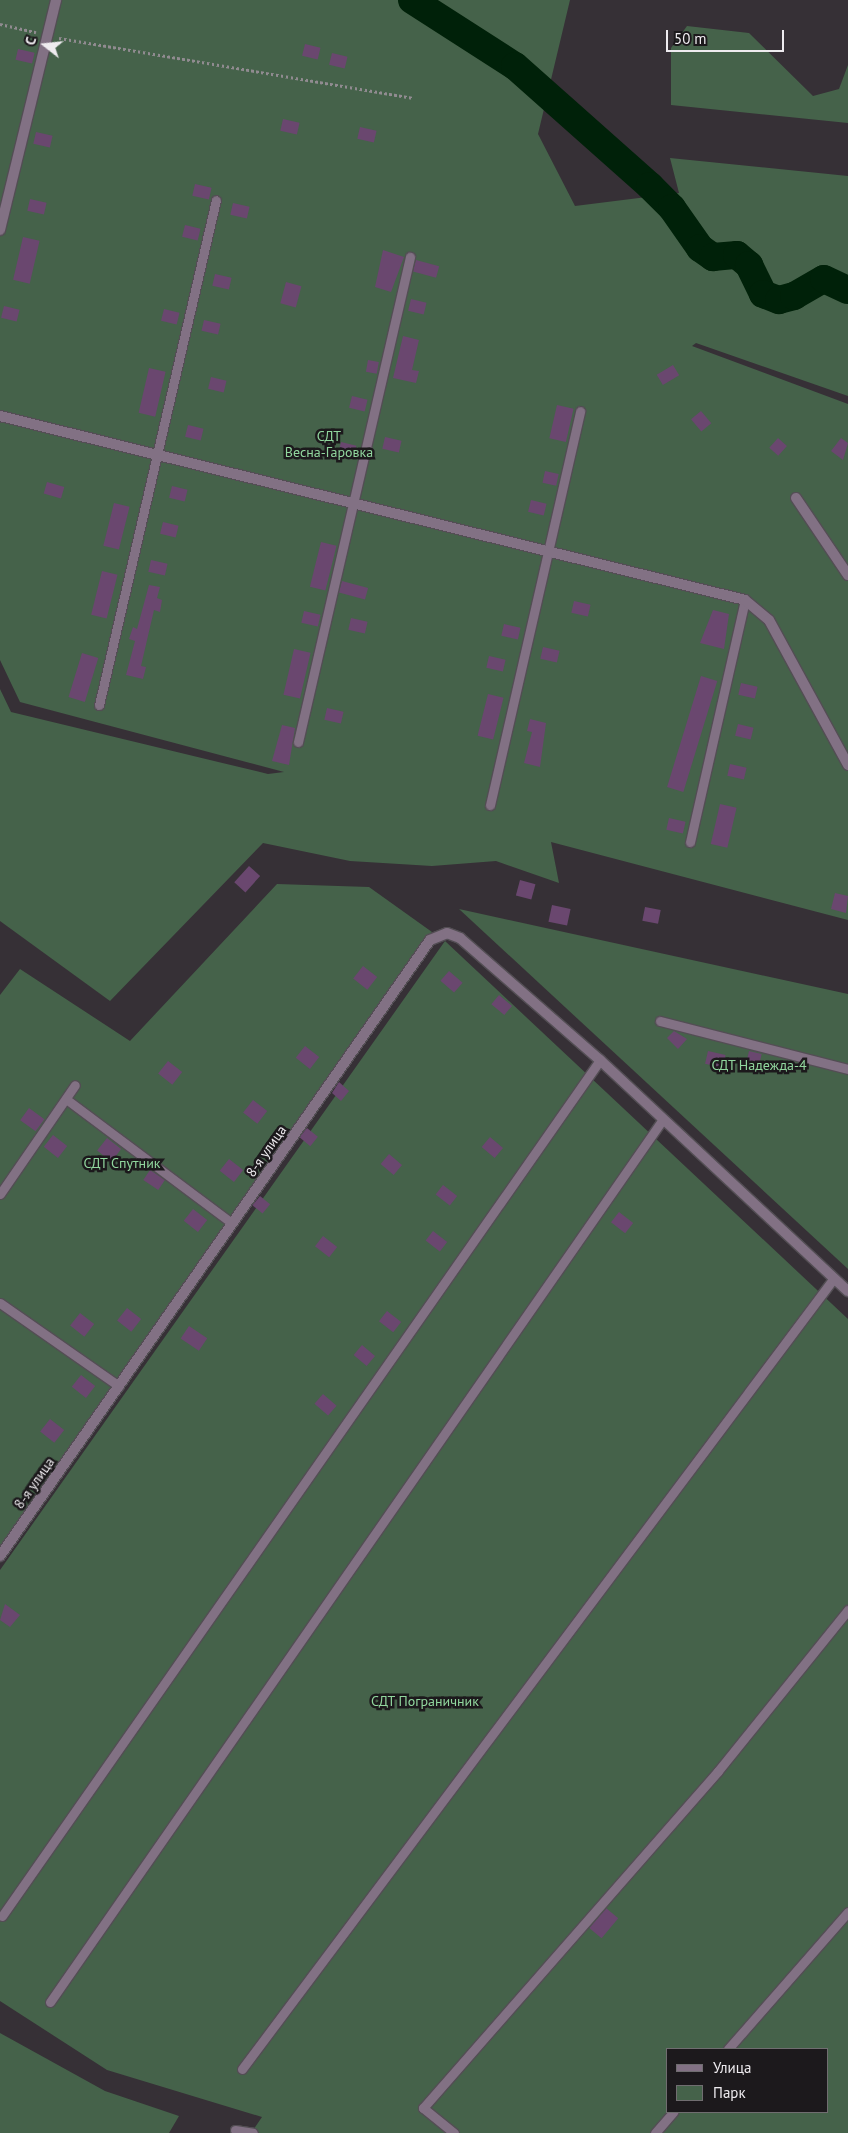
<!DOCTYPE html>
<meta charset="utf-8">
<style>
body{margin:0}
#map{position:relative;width:848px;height:2133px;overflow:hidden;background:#363036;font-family:"PT Sans",sans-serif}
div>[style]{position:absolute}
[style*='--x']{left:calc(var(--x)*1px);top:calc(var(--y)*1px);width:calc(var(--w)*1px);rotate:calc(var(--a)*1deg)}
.green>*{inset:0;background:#45624a}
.river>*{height:28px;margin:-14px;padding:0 14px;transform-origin:14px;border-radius:14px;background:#002109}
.building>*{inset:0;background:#6a476f;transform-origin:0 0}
.path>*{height:2.5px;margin-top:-1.25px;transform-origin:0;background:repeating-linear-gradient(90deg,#908b90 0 2.5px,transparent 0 5px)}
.roads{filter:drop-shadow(1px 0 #534e54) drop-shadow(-1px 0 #534e54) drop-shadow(0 1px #534e54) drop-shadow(0 -1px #534e54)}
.service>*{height:9px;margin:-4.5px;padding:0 4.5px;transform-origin:4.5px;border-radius:4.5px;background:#827184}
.minor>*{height:10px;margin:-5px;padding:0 5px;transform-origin:5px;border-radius:5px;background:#827184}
span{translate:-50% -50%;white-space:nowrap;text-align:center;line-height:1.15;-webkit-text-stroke:5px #1c191c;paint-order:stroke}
.park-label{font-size:14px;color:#91d79e}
.street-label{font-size:14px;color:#eeebef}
.legend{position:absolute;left:666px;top:2048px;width:162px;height:65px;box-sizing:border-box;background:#1c191c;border:1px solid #706d70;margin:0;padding:6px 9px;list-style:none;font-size:15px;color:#eeebef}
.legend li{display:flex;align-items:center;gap:10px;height:25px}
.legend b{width:25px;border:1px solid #706d70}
.north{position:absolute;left:20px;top:20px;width:50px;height:50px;-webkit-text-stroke:4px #1c191c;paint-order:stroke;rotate:286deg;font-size:14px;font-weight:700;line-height:20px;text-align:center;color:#eeebef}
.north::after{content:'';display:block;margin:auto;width:18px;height:22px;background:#eeebef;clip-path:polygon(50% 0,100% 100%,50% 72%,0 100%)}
.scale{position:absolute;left:666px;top:30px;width:118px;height:22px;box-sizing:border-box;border:2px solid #eeebef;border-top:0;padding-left:6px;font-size:15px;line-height:18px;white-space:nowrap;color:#eeebef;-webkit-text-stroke:4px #1c191c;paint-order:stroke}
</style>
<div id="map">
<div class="green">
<i style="clip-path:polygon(0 0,570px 0,538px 134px,575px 206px,679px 193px,670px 158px,848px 176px,848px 396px,696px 343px,692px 346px,848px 404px,848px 920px,551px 842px,559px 883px,496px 861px,432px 866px,350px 861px,263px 843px,110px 1001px,0 921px,0 689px,11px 712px,268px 774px,284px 772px,20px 702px,0 660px)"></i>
<i style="clip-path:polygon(687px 26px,749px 33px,813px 96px,839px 89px,848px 65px,848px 123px,671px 105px,671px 48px)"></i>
<i style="clip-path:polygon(277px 884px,369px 887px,432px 932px,0 1550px,0 995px,20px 969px,130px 1041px)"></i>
<i style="clip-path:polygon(459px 909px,848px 994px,848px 1269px)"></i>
<i style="clip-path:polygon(evenodd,445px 941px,848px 1319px,848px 2133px,251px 2133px,262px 2117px,107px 2070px,0 2001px,0 1570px,445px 941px,667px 2049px,827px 2049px,827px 2112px,667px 2112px,667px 2049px)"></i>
<i style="clip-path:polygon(0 2033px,105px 2091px,179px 2116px,169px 2133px,0 2133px)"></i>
</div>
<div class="river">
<i style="--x:412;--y:0;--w:122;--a:32.7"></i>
<i style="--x:515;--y:66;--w:181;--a:41.6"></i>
<i style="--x:650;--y:186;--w:31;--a:45"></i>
<i style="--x:672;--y:208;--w:49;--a:55"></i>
<i style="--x:700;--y:248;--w:16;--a:35"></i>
<i style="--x:713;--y:257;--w:24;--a:-5"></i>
<i style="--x:737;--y:255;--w:16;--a:40"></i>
<i style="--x:749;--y:265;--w:32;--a:64"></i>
<i style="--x:763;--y:294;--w:17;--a:21"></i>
<i style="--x:779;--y:300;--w:16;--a:-15"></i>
<i style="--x:794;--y:296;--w:34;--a:-30"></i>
<i style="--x:824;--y:279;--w:26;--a:25"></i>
</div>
<div class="building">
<i style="left:305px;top:44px;width:16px;height:12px;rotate:14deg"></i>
<i style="left:18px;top:49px;width:17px;height:11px;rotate:13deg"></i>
<i style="left:332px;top:53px;width:16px;height:12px;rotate:14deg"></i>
<i style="left:283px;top:119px;width:17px;height:12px;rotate:13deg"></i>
<i style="left:360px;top:127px;width:17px;height:12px;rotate:13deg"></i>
<i style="left:36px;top:132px;width:17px;height:12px;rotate:13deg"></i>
<i style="left:195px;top:184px;width:17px;height:12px;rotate:13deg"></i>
<i style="left:30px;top:199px;width:17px;height:12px;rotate:13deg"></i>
<i style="left:233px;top:203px;width:17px;height:12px;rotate:13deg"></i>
<i style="left:185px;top:225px;width:16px;height:12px;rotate:14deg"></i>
<i style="left:23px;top:237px;width:17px;height:44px;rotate:13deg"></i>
<i style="clip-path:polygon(383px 250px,404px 257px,391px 292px,375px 287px)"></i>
<i style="left:416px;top:260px;width:24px;height:12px;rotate:15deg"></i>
<i style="left:215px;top:274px;width:17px;height:12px;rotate:13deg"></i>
<i style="left:286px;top:282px;width:16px;height:22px;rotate:15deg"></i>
<i style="left:411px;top:299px;width:16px;height:12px;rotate:14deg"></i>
<i style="left:4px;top:306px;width:16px;height:12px;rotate:14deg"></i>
<i style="left:164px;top:309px;width:16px;height:12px;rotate:14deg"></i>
<i style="left:204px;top:320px;width:17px;height:11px;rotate:13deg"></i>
<i style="clip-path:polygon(403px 336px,419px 340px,412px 370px,419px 371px,416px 383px,393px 378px)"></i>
<i style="left:368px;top:360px;width:11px;height:12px;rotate:10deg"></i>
<i style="left:673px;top:365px;width:12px;height:19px;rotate:59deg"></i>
<i style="left:149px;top:368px;width:17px;height:46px;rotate:13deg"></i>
<i style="left:211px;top:377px;width:16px;height:12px;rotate:14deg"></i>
<i style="left:352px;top:396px;width:16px;height:12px;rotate:14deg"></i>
<i style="left:557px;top:405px;width:17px;height:34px;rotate:13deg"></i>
<i style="left:701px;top:411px;width:16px;height:13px;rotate:50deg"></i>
<i style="left:188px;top:425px;width:16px;height:12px;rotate:14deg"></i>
<i style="left:385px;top:437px;width:17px;height:12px;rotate:13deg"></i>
<i style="left:778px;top:438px;width:12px;height:13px;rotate:42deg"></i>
<i style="clip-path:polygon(841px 438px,848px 443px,843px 460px,831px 451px)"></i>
<i style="left:341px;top:442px;width:16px;height:12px;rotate:14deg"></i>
<i style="left:545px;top:471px;width:14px;height:12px;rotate:12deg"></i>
<i style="left:47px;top:482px;width:18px;height:12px;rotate:16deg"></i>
<i style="left:172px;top:486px;width:16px;height:12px;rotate:14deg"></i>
<i style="left:531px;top:500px;width:16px;height:12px;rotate:14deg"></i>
<i style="left:114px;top:503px;width:16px;height:44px;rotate:14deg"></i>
<i style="left:163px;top:522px;width:16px;height:12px;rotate:14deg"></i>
<i style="left:321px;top:542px;width:16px;height:46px;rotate:14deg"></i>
<i style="left:151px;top:560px;width:17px;height:12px;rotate:13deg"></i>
<i style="left:102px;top:571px;width:16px;height:45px;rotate:14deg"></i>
<i style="left:342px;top:581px;width:27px;height:12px;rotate:15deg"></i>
<i style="clip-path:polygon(149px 585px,160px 587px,157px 598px,162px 600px,160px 612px,154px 610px,141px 666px,146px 667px,143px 679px,126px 675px,135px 641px,129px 639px,133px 627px,137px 629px)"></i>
<i style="left:574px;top:601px;width:17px;height:12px;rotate:13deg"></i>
<i style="clip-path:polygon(713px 610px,729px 614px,724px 649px,700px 643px)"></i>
<i style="left:304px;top:611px;width:17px;height:12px;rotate:13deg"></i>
<i style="left:351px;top:618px;width:17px;height:12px;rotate:13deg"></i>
<i style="left:504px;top:624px;width:17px;height:12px;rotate:13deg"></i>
<i style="left:543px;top:647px;width:17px;height:12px;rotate:13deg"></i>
<i style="left:294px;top:649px;width:17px;height:47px;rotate:13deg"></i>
<i style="left:82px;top:653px;width:17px;height:46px;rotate:17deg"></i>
<i style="left:489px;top:656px;width:17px;height:12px;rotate:13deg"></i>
<i style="left:701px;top:676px;width:17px;height:116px;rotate:17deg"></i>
<i style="left:741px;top:683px;width:17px;height:12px;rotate:13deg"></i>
<i style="left:488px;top:694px;width:16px;height:43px;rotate:14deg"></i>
<i style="left:327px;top:708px;width:17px;height:12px;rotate:13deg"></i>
<i style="clip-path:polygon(530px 719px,546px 723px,540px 767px,524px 763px,532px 732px,527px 731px)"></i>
<i style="left:738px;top:724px;width:16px;height:12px;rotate:14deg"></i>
<i style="clip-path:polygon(282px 725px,295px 728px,289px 765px,272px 761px)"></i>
<i style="left:730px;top:764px;width:17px;height:12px;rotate:13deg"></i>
<i style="left:720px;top:804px;width:17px;height:41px;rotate:13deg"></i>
<i style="left:669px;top:818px;width:17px;height:12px;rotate:13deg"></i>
<i style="left:249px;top:866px;width:15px;height:22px;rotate:42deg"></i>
<i style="left:520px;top:880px;width:16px;height:16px;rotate:15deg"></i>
<i style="clip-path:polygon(835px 893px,848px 896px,846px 913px,831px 909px)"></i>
<i style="left:552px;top:905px;width:19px;height:17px;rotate:12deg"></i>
<i style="left:645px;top:907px;width:16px;height:14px;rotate:11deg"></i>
<i style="left:363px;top:966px;width:18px;height:16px;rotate:38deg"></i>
<i style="left:449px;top:971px;width:18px;height:13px;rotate:41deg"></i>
<i style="left:499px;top:995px;width:17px;height:12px;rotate:40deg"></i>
<i style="clip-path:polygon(674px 1031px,687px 1039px,678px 1049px,667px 1038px)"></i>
<i style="left:305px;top:1046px;width:18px;height:15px;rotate:38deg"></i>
<i style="left:708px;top:1051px;width:18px;height:13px;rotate:13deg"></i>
<i style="left:749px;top:1051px;width:13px;height:15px;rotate:13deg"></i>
<i style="left:168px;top:1061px;width:18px;height:16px;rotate:38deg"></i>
<i style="clip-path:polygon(339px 1082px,349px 1091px,341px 1101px,332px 1093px)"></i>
<i style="left:253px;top:1100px;width:18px;height:16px;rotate:38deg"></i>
<i style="left:29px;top:1108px;width:19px;height:15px;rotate:36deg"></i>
<i style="left:307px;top:1128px;width:14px;height:12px;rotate:39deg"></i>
<i style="left:53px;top:1135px;width:18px;height:15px;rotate:38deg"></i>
<i style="left:490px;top:1137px;width:17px;height:13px;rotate:40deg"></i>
<i style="left:107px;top:1138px;width:18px;height:16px;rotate:38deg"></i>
<i style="left:389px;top:1154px;width:17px;height:13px;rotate:40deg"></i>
<i style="left:229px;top:1159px;width:18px;height:15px;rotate:38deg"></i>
<i style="left:150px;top:1170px;width:18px;height:12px;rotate:34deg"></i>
<i style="left:443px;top:1185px;width:18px;height:12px;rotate:38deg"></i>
<i style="left:260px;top:1196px;width:13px;height:12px;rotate:39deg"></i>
<i style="left:193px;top:1209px;width:18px;height:15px;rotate:38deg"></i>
<i style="left:619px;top:1212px;width:18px;height:13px;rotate:38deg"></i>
<i style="left:433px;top:1231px;width:18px;height:12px;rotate:38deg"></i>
<i style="left:323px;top:1236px;width:18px;height:13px;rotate:38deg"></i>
<i style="left:127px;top:1308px;width:18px;height:16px;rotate:38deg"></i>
<i style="left:387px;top:1311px;width:18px;height:13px;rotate:38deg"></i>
<i style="left:80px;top:1313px;width:18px;height:16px;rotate:38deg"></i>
<i style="left:189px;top:1326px;width:22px;height:15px;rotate:34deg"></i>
<i style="left:362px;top:1345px;width:17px;height:13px;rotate:40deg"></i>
<i style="left:81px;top:1375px;width:18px;height:15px;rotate:38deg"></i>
<i style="left:323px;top:1394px;width:18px;height:13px;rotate:41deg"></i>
<i style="left:50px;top:1419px;width:18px;height:16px;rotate:38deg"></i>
<i style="clip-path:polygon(5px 1604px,20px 1615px,10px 1627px,0 1620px)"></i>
<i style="left:606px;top:1908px;width:16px;height:26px;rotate:40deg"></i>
</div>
<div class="path">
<i style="--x:0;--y:24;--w:37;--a:13"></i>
<i style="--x:59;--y:38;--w:358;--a:9.6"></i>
</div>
<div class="roads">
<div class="service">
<i style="--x:99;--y:705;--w:518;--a:-76.96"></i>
<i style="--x:298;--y:742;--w:498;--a:-77"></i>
<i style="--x:490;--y:805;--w:404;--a:-77.1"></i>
<i style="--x:690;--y:842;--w:248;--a:-77.2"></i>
<i style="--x:660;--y:1021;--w:194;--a:14.3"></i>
<i style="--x:66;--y:1099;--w:207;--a:36.8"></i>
<i style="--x:0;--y:1194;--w:132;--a:-55.5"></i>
<i style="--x:0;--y:1303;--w:145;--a:34.9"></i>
<i style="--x:2;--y:1916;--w:1044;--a:-55.06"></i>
<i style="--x:50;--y:2002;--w:1075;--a:-55.23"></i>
<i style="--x:728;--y:2049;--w:182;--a:-48.8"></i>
<i style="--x:242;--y:2069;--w:988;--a:-53.19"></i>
<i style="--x:235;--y:2130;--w:18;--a:9"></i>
<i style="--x:454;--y:2133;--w:40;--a:-141"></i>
<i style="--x:423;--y:2108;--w:448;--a:-48.8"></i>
<i style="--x:718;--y:1771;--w:207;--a:-51.1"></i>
<i style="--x:655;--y:2133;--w:28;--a:-49"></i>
</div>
<div class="minor">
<i style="--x:0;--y:230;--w:237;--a:-76.3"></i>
<i style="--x:0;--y:416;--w:767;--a:13.87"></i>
<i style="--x:745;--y:600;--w:31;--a:40"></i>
<i style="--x:769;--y:620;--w:165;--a:61.4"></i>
<i style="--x:796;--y:498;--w:93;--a:56"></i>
<i style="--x:0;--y:1556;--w:751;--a:-55.08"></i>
<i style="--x:430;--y:940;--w:18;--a:-22"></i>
<i style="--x:447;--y:933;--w:14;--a:21"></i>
<i style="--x:460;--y:938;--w:186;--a:41.1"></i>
<i style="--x:600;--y:1060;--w:339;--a:43"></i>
</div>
</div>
<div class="park-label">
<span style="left:329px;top:444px">СДТ<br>Весна-Гаровка</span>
<span style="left:759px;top:1065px">СДТ Надежда-4</span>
<span style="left:122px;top:1163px">СДТ Спутник</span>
<span style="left:425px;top:1701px">СДТ Пограничник</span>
</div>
<div class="street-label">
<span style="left:266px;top:1151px;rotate:-55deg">8-я улица</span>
<span style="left:34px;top:1483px;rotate:-55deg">8-я улица</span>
</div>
<ul class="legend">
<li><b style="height:6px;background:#827184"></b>Улица</li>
<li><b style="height:14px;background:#45624a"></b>Парк</li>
</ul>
<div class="north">С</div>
<div class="scale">50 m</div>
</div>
